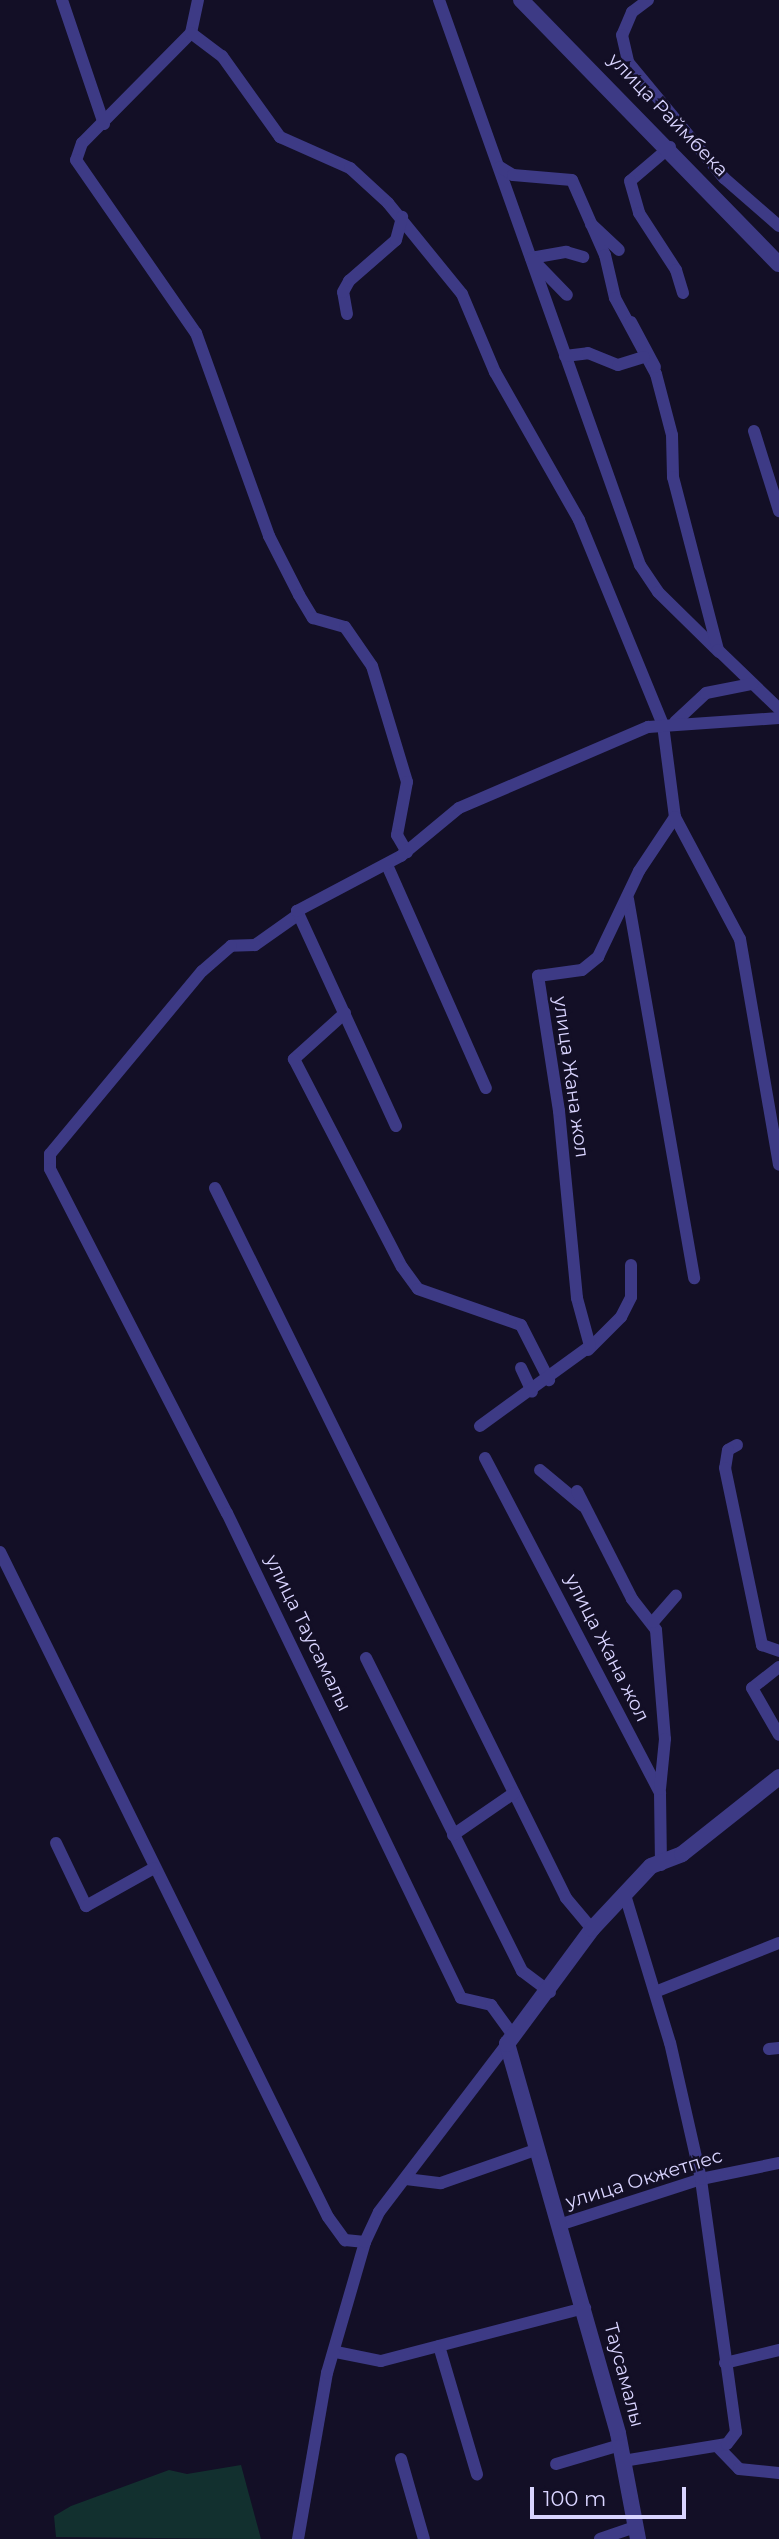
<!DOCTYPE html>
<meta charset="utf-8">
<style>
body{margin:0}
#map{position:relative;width:779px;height:2539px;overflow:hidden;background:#130f26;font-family:Montserrat,sans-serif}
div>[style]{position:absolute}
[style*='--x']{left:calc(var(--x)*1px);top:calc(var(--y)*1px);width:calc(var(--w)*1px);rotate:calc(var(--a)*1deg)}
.green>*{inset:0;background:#12302f}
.minor>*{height:12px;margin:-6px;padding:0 6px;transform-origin:6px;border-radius:6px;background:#3d3a85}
.tertiary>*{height:16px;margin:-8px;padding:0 8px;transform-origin:8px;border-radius:8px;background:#3d3a85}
span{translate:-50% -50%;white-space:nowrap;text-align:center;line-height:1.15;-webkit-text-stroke:5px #130f26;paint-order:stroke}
.street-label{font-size:19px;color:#d9d4ff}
.scale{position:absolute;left:530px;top:2487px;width:156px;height:32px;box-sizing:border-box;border:4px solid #d9d4ff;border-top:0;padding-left:9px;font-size:21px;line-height:24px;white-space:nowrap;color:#d9d4ff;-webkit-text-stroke:5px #130f26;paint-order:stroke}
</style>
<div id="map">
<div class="green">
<i style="clip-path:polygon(241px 2465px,261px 2539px,56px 2537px,54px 2516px,71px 2506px,169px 2470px,187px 2474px)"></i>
</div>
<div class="minor">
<i style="--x:62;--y:0;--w:131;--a:71.3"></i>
<i style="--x:198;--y:0;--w:34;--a:102"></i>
<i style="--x:191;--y:33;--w:155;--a:134.7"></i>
<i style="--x:82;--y:143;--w:18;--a:109"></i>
<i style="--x:76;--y:160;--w:211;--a:55.3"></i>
<i style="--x:196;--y:333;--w:216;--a:70.2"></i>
<i style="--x:269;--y:536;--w:66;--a:63"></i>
<i style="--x:299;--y:595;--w:27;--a:59"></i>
<i style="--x:313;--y:618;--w:33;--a:16"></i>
<i style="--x:345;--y:627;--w:47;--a:55.3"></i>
<i style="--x:372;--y:666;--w:121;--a:73.2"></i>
<i style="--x:407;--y:782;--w:54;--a:100.7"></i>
<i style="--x:397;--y:835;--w:20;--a:60"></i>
<i style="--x:439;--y:0;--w:600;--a:70.42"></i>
<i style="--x:640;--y:565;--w:32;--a:56"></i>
<i style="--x:658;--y:592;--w:86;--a:44.5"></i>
<i style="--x:648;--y:0;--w:20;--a:143"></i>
<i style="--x:632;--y:12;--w:25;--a:113"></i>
<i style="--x:622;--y:35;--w:28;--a:77"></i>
<i style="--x:628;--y:62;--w:151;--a:50.4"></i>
<i style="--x:724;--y:178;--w:73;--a:41.1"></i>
<i style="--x:191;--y:33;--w:39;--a:37"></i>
<i style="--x:222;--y:56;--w:100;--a:54.4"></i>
<i style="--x:280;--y:137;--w:77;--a:23.9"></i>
<i style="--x:350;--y:168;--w:52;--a:42.6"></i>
<i style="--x:388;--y:203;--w:117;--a:50.9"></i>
<i style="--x:462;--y:294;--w:85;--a:67.1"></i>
<i style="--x:495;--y:372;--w:170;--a:60.4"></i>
<i style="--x:579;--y:520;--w:222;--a:67.7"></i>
<i style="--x:663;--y:725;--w:93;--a:82.6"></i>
<i style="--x:670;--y:147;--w:52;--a:139.6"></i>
<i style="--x:630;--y:181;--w:33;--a:74"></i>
<i style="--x:639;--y:213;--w:68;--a:57"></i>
<i style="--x:676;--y:270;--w:24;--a:73"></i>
<i style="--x:500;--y:167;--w:15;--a:32"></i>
<i style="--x:513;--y:175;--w:59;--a:4.8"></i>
<i style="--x:572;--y:180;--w:82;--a:66.3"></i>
<i style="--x:605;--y:255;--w:44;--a:76.9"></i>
<i style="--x:615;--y:298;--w:86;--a:61.7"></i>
<i style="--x:656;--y:374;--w:63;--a:75.3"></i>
<i style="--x:672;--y:435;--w:42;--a:88.6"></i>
<i style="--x:673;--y:477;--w:179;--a:75.4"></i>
<i style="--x:718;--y:650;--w:85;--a:44"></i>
<i style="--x:591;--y:224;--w:38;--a:43"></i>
<i style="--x:531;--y:258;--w:36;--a:-10"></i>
<i style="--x:566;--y:252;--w:18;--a:16"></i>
<i style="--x:532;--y:259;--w:50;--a:45.8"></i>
<i style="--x:347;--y:314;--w:22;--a:-100"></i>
<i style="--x:343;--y:292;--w:13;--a:-61"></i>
<i style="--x:349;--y:281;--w:62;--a:-41.1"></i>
<i style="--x:396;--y:240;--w:24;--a:-75"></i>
<i style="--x:631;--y:322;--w:51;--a:61.9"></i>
<i style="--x:565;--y:356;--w:23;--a:-7"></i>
<i style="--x:588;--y:353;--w:32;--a:22"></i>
<i style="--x:618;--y:365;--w:27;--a:-17"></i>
<i style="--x:754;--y:431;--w:84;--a:72.6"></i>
<i style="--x:675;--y:722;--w:42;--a:-43.1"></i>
<i style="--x:706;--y:693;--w:47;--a:-11.1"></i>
<i style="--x:387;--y:865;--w:244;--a:66.1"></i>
<i style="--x:628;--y:899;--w:385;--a:80.1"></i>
<i style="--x:299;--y:914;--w:54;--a:144.8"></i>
<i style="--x:255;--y:945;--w:24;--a:178"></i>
<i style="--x:231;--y:946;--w:38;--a:139"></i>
<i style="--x:202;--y:971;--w:238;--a:129.7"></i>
<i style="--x:50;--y:1154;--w:15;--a:90"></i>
<i style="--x:50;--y:1169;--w:387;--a:62.8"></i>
<i style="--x:227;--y:1513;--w:538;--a:64.24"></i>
<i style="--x:461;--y:1998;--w:31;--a:13"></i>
<i style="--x:491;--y:2005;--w:39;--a:54"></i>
<i style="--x:345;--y:1013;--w:69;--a:138"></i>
<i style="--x:294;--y:1059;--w:234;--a:62.6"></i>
<i style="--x:402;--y:1267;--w:27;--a:54"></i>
<i style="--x:418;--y:1289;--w:109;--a:19.3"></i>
<i style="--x:521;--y:1325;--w:62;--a:63"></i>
<i style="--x:396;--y:1126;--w:237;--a:-114.7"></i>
<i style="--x:297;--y:911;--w:118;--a:-27.9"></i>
<i style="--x:401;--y:856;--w:75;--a:-39.6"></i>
<i style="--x:459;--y:808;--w:206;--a:-23.2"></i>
<i style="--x:648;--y:727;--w:131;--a:-3.9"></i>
<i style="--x:215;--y:1188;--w:792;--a:63.69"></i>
<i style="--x:566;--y:1898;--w:40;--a:50"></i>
<i style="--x:588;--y:1350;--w:47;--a:-45"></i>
<i style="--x:621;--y:1317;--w:22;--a:-63"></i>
<i style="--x:631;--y:1297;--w:32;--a:-90"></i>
<i style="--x:521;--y:1368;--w:26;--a:65"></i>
<i style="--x:480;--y:1426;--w:136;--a:-36"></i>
<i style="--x:590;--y:1346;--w:50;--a:-105.2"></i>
<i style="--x:577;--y:1298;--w:188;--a:-95.5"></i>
<i style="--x:559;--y:1111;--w:137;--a:-98.8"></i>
<i style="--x:538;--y:976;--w:44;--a:-7.8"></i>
<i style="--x:582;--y:970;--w:21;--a:-39"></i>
<i style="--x:598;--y:957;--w:95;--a:-64.5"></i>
<i style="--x:639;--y:871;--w:65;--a:-56.3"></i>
<i style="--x:675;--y:817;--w:138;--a:62"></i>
<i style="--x:740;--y:939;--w:229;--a:80.2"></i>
<i style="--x:737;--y:1445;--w:10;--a:151"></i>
<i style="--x:728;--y:1450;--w:18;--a:99"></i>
<i style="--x:725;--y:1468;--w:181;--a:78.2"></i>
<i style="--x:762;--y:1645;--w:18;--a:19"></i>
<i style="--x:485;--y:1458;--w:378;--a:62.4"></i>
<i style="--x:660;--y:1793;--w:72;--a:89.2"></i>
<i style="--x:540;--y:1470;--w:56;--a:39.9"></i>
<i style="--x:577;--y:1491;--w:121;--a:63"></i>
<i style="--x:632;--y:1599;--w:39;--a:52"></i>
<i style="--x:656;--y:1630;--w:109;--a:85.3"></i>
<i style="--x:665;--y:1739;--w:50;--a:95.7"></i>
<i style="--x:0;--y:1552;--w:741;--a:63.75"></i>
<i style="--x:328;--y:2217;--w:29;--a:54"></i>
<i style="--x:345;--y:2240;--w:20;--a:6"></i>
<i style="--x:653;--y:1622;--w:35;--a:-49"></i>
<i style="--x:366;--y:1658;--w:350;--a:63.5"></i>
<i style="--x:522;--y:1971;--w:35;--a:37"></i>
<i style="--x:779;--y:1667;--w:34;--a:142"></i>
<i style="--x:752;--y:1688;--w:54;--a:60.1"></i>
<i style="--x:453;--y:1835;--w:74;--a:-34.5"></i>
<i style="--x:56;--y:1843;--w:70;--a:64.5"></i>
<i style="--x:86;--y:1906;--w:78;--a:-29.2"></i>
<i style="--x:655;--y:1992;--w:133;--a:-21.6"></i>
<i style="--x:769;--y:2049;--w:10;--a:-6"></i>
<i style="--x:406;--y:2179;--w:35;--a:7"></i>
<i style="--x:441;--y:2183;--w:100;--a:-19.3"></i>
<i style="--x:562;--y:2224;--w:146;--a:-17.9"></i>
<i style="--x:701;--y:2179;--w:80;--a:-11.6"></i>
<i style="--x:439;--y:2346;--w:134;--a:73.5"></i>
<i style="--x:336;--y:2352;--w:46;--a:11.3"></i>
<i style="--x:381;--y:2361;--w:211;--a:-14.6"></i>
<i style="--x:725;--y:2363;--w:56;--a:-13.5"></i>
<i style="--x:717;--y:2446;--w:32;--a:46"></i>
<i style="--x:739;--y:2469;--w:40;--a:5.7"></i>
<i style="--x:401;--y:2459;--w:83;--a:74"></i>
<i style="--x:623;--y:2461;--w:105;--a:-9.3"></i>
<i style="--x:727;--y:2444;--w:15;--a:-53"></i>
<i style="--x:736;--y:2432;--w:255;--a:-97.9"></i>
<i style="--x:701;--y:2179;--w:139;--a:-102.8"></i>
<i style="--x:670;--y:2043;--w:155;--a:-106.9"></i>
<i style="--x:556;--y:2464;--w:67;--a:-16.5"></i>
<i style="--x:298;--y:2539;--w:169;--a:-80.1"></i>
<i style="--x:327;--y:2373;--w:136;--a:-73.8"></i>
<i style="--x:365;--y:2242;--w:33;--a:-65"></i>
<i style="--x:379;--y:2212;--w:211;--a:-52.7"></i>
<i style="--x:600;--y:2539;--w:37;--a:-19"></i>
</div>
<div class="tertiary">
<i style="--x:521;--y:0;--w:369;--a:45.7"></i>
<i style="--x:638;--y:2539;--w:108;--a:-100.7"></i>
<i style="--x:618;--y:2433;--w:405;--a:-105.9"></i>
<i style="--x:507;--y:2044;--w:143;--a:-53.5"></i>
<i style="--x:592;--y:1929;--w:86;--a:-46.9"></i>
<i style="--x:651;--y:1866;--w:33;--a:-21"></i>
<i style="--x:682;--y:1854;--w:124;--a:-38.4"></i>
</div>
<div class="street-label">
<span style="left:668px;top:115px;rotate:46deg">улица Раймбека</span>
<span style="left:571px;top:1077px;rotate:82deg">улица Жана жол</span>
<span style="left:308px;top:1633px;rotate:64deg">улица Таусамалы</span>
<span style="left:607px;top:1648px;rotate:63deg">улица Жана жол</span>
<span style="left:644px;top:2179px;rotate:-17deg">улица Окжетпес</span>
<span style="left:624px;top:2375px;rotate:75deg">Таусамалы</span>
</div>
<div class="scale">100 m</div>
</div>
